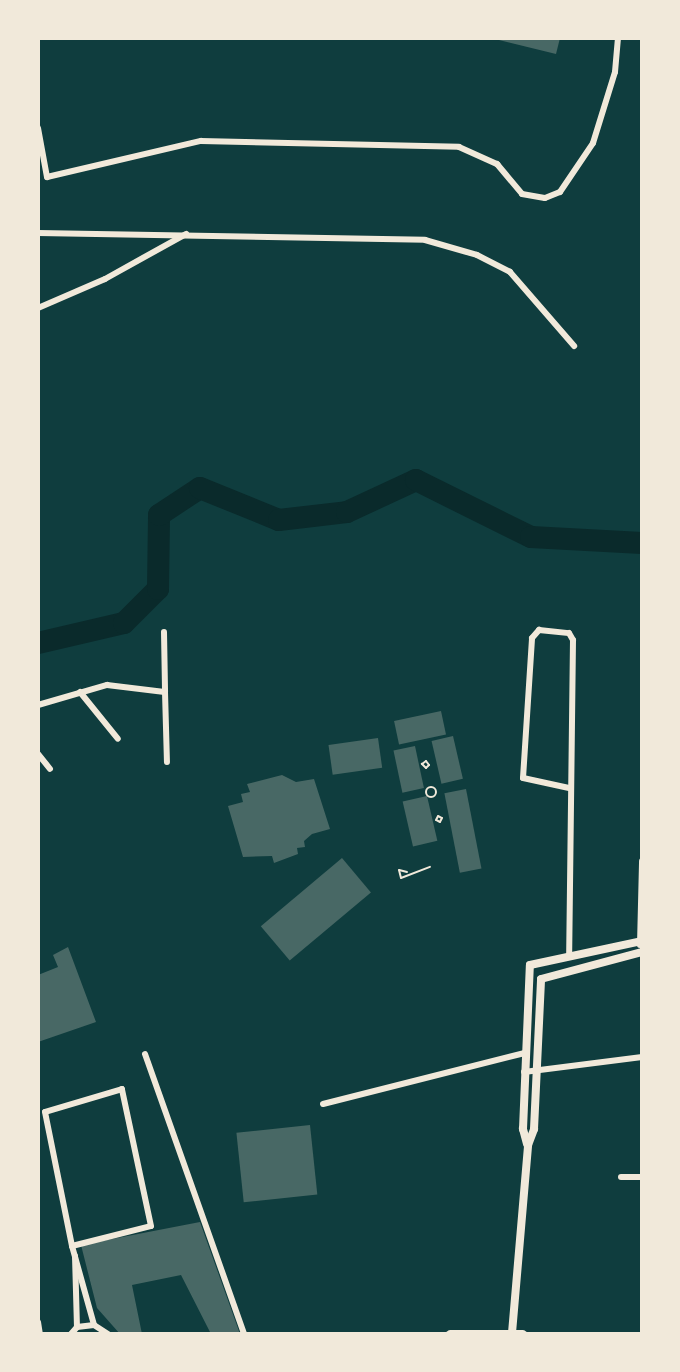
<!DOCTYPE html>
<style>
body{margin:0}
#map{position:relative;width:680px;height:1372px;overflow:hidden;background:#0f3d3e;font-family:"Source Sans 3",sans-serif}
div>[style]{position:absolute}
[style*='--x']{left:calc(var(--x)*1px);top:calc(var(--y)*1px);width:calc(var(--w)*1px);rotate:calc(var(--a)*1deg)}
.river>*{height:22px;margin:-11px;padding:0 11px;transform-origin:11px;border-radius:11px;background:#0a2a2b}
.building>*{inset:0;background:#486865;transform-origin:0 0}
.path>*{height:2px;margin:-1px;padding:0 1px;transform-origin:1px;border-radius:1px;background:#f1e9da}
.path>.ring{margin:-1px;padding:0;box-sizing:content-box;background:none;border:2px solid #f1e9da;border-radius:50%}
.minor>*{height:6px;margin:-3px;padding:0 3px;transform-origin:3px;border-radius:3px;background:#f1e9da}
.tertiary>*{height:8px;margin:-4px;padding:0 4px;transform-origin:4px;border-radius:4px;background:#f1e9da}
.secondary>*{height:9px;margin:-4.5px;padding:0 4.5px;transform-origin:4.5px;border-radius:4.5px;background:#f1e9da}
span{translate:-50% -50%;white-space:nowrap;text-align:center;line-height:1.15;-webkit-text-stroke:7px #f1e9da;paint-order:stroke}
.frame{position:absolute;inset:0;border:40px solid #f1e9da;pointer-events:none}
</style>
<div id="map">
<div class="river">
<i style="--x:38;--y:643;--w:88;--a:-13.1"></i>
<i style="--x:124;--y:623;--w:48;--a:-45"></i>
<i style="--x:158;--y:589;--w:74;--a:-89.2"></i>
<i style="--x:159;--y:515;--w:49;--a:-33.4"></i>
<i style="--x:200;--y:488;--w:85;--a:22.1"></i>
<i style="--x:279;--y:520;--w:68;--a:-6.7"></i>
<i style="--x:347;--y:512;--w:76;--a:-24.9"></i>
<i style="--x:416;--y:480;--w:128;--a:26.4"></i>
<i style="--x:531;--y:537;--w:111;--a:3.1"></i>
</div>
<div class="building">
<i style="clip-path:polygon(491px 38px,560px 38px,556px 54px)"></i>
<i style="left:441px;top:711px;width:24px;height:48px;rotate:78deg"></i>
<i style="left:453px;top:736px;width:44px;height:22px;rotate:77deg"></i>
<i style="left:378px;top:738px;width:30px;height:50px;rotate:82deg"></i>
<i style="left:415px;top:746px;width:43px;height:22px;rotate:78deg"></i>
<i style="clip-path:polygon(282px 775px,296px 782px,314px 779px,330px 829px,312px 834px,304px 841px,305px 847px,297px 848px,298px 854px,274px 863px,272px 856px,243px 857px,228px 806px,243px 802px,241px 794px,250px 792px,247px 784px)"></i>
<i style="left:466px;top:789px;width:81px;height:22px;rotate:79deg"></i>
<i style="left:427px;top:796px;width:46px;height:25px;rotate:77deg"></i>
<i style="left:342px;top:858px;width:45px;height:106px;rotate:50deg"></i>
<i style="clip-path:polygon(68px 947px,96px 1022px,38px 1042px,38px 975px,58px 967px,53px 955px)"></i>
<i style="left:310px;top:1125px;width:70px;height:74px;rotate:84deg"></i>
<i style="clip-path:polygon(200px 1222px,240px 1334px,211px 1334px,181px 1275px,132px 1285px,142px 1334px,120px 1334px,97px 1308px,81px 1245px)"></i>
</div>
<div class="path">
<i style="--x:426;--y:761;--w:5;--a:53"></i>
<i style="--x:429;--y:765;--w:4;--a:135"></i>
<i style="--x:426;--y:768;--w:6;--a:-135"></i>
<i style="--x:422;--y:764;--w:5;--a:-37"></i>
<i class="ring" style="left:426px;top:787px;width:8px;height:8px"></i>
<i style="--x:438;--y:816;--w:4;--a:27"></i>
<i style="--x:442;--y:818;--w:4;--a:117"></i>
<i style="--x:440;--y:822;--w:4;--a:-153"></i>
<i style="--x:436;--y:820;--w:4;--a:-63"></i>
<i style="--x:407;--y:872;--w:8;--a:-166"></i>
<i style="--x:399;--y:870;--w:8;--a:76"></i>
<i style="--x:401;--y:878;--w:31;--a:-21"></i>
</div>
<div class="minor">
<i style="--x:38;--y:128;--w:50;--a:79.6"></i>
<i style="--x:47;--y:177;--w:158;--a:-13.2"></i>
<i style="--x:201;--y:141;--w:258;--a:1.3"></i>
<i style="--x:459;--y:147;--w:42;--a:24.1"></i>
<i style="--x:497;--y:164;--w:39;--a:50"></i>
<i style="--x:522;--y:194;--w:23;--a:10"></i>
<i style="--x:545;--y:198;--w:16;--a:-22"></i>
<i style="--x:560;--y:192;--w:59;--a:-56"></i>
<i style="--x:593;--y:143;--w:74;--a:-72.8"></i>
<i style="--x:615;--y:72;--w:34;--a:-85"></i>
<i style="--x:38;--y:233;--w:387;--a:1"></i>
<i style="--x:425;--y:240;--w:54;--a:16.1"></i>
<i style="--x:477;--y:255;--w:37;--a:27"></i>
<i style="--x:510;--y:272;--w:98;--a:49.1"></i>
<i style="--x:38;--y:308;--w:73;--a:-23.4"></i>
<i style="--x:105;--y:279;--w:93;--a:-29.1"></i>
<i style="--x:164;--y:632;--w:60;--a:89"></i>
<i style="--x:80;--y:692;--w:60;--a:51"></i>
<i style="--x:38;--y:705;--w:72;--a:-16.2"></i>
<i style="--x:107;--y:685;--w:58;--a:6.9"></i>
<i style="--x:165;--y:692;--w:70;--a:88.4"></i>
<i style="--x:38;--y:754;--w:19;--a:51"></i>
<i style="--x:569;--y:788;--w:47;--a:-167.7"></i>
<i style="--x:523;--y:778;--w:140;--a:-86.3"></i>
<i style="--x:532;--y:638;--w:11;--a:-49"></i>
<i style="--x:539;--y:630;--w:30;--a:6"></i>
<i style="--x:569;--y:633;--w:8;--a:60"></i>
<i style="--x:573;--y:640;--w:315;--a:90.7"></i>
<i style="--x:640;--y:945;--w:84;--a:-88.6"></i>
<i style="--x:145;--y:1054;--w:297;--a:70.5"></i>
<i style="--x:524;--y:1072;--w:119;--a:-7.2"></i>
<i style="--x:323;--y:1104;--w:207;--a:-14.2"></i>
<i style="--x:621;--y:1177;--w:21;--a:0"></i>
<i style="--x:72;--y:1246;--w:81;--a:-14.2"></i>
<i style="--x:151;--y:1226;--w:140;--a:-102"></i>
<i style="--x:122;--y:1089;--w:80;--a:163.4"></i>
<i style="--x:45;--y:1112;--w:137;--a:78.6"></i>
<i style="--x:72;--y:1246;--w:82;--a:74.4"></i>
<i style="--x:75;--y:1256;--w:71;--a:88.4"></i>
<i style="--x:38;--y:1322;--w:12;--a:81"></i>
<i style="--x:71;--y:1334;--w:9;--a:-49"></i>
<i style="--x:77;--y:1327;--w:17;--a:-7"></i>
<i style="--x:94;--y:1325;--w:17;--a:33"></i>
</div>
<div class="tertiary">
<i style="--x:527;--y:1144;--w:16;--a:-105"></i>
<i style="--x:523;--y:1129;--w:164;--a:-87.6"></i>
<i style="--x:530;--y:965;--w:115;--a:-12.1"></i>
<i style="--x:512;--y:1333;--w:189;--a:-85.1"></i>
<i style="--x:528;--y:1145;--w:17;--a:-69"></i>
<i style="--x:534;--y:1129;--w:150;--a:-87.3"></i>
<i style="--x:541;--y:979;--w:105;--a:-15"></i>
</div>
<div class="secondary">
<i style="--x:450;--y:1334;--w:72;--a:0"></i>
</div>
<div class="frame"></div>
</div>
